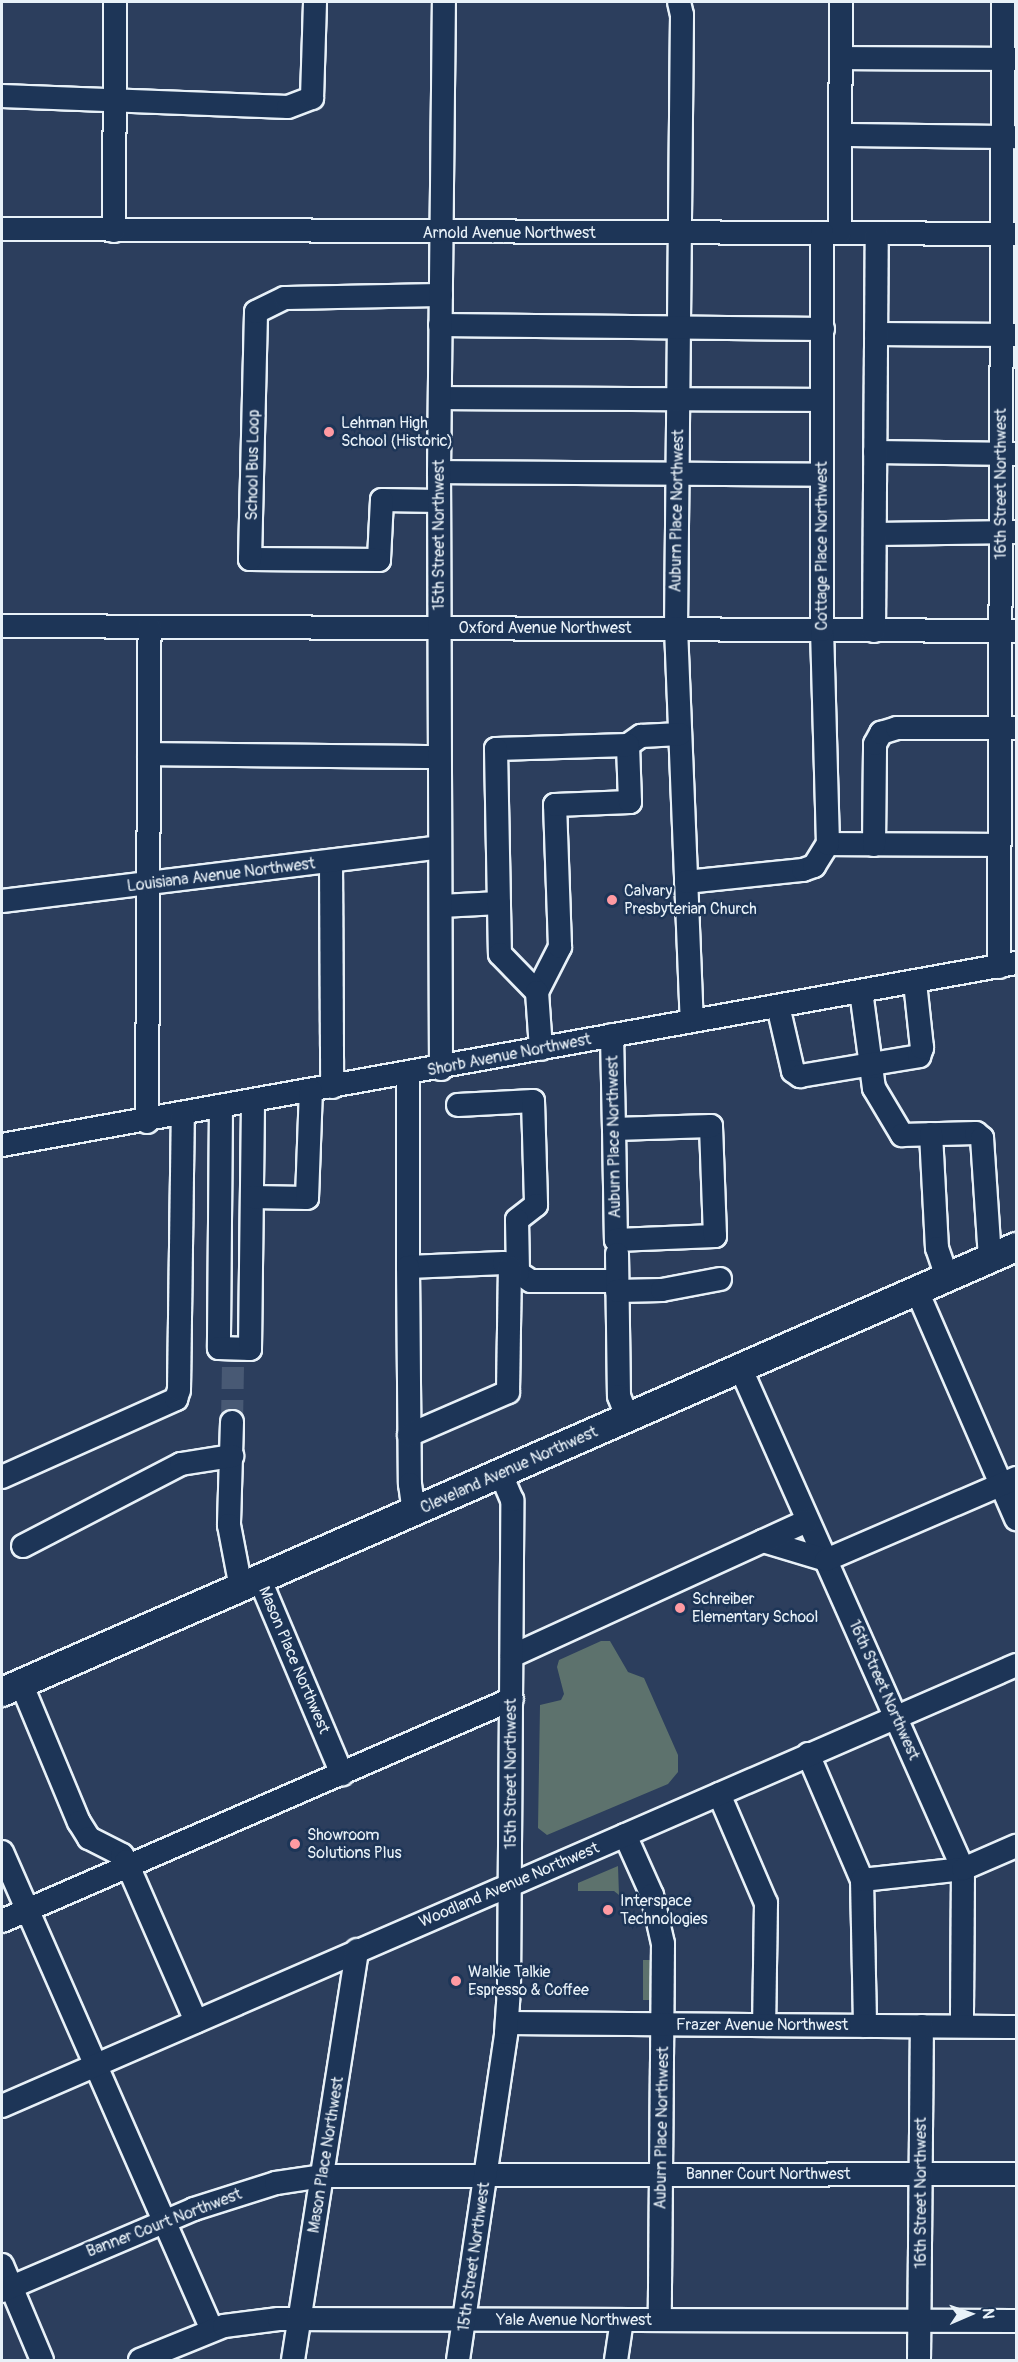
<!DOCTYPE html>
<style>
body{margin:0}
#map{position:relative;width:1018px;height:2362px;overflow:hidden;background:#2c3e5d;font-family:Pangolin,sans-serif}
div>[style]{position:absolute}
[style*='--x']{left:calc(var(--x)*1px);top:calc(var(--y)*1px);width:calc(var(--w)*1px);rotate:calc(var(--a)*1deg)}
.green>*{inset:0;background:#5d726d;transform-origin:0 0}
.minor-tunnel>*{height:22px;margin-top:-11px;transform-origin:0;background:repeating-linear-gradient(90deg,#485974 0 22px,transparent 0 33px)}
.roads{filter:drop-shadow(2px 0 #e8f1f8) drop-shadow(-2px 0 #e8f1f8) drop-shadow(0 2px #e8f1f8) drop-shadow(0 -2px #e8f1f8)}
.minor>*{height:22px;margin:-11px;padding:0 11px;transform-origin:11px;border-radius:11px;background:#1d3557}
.major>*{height:28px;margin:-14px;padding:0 14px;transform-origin:14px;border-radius:14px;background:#1d3557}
.dots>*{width:16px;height:16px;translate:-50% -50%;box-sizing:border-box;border:3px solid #1d3557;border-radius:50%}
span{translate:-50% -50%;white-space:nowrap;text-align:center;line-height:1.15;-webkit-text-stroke:5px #1d3557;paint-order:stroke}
.street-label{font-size:16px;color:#e8f1f8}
.poi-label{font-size:16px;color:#e8f1f8}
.left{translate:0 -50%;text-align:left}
.frame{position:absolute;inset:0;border:3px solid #e8f1f8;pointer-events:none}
.north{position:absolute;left:940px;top:2284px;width:60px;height:60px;-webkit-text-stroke:4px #1d3557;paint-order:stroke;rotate:88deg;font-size:16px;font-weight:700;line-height:24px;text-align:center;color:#e8f1f8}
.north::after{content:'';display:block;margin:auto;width:21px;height:27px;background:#e8f1f8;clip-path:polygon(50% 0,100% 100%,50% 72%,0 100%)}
</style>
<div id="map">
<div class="green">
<i style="clip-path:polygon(601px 1641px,610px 1641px,628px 1672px,644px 1678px,678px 1755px,678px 1772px,668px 1784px,547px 1835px,538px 1828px,540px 1705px,561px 1700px,564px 1694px,557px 1667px,559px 1660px)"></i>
<i style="clip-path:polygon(618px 1866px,619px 1895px,614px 1891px,578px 1891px,578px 1883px)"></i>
<i style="left:643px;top:1960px;width:13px;height:40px"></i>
</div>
<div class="minor-tunnel">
<i style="--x:232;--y:1422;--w:59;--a:-89"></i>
</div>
<div class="roads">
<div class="minor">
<i style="--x:679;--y:2;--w:13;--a:77"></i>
<i style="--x:682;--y:15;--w:613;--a:90.56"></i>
<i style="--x:676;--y:628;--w:393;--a:87.7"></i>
<i style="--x:841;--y:58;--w:175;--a:0.3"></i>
<i style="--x:2;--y:96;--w:286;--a:2.2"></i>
<i style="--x:288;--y:107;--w:26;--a:-21"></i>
<i style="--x:312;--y:98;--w:96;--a:-88.2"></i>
<i style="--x:841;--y:135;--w:175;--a:0.7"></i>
<i style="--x:2;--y:229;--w:1014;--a:0.28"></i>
<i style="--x:114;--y:231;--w:229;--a:-89.7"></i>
<i style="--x:840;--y:233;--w:231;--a:-89.8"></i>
<i style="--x:440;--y:325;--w:383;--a:0.6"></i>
<i style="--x:876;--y:334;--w:140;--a:0.4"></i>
<i style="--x:440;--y:398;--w:382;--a:0.3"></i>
<i style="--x:875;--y:452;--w:140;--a:0.8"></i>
<i style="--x:439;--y:472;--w:383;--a:0.4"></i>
<i style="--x:439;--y:501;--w:57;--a:-179"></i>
<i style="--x:382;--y:500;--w:60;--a:92.9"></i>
<i style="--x:379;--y:560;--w:129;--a:-179.6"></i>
<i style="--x:250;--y:559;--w:247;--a:-88.6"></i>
<i style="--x:256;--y:312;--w:32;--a:-26"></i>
<i style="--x:285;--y:298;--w:156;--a:-1.1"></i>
<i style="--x:875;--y:534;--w:141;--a:-0.8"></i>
<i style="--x:2;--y:626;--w:1014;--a:0.28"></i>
<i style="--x:874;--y:631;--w:398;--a:-89.6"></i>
<i style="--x:628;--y:745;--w:16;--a:-35"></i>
<i style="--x:641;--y:736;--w:39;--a:-3"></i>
<i style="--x:149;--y:754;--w:290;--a:0.6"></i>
<i style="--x:828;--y:844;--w:171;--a:0.3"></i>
<i style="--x:874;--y:845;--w:101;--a:-89.4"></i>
<i style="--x:875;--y:744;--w:13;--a:-61"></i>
<i style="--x:881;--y:733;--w:17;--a:-17"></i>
<i style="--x:897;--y:728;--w:119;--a:0"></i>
<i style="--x:331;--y:861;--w:226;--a:89.7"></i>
<i style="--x:686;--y:882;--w:118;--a:-5.9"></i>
<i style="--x:803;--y:870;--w:12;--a:-20"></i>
<i style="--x:814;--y:866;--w:26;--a:-58"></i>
<i style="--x:828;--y:844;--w:214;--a:-91.6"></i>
<i style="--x:822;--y:630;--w:397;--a:-90"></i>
<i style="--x:2;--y:901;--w:441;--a:-7"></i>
<i style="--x:441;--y:906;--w:58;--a:-3"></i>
<i style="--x:999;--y:967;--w:965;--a:-89.76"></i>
<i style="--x:861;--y:991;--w:98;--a:82.4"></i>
<i style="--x:874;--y:1088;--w:55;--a:59.2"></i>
<i style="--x:902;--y:1135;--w:74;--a:-1.5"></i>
<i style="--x:976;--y:1133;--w:8;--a:40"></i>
<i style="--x:982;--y:1138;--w:121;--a:86.2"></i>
<i style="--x:537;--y:992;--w:51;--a:-62.9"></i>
<i style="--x:560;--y:947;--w:142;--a:-92"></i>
<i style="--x:555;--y:805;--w:75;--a:-2.3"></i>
<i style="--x:630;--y:802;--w:57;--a:-92"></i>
<i style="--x:628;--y:745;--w:132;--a:178.3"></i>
<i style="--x:496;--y:749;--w:205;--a:88.9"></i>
<i style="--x:500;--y:954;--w:53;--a:45.8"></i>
<i style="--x:537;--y:992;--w:57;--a:86"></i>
<i style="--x:778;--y:1006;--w:67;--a:77"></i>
<i style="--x:793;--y:1071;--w:9;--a:36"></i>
<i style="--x:800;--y:1076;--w:121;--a:-9.5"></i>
<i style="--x:919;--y:1056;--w:9;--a:-69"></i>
<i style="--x:922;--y:1048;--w:66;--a:-96.1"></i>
<i style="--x:612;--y:1035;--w:94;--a:88.8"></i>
<i style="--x:614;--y:1129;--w:111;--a:89"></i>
<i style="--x:616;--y:1240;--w:99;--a:-2.3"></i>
<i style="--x:715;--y:1236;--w:110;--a:-92.1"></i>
<i style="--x:711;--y:1126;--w:97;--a:178.2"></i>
<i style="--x:441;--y:1069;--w:597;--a:-90.19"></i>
<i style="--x:439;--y:472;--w:470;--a:-89.4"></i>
<i style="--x:408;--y:1074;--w:193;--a:90"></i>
<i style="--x:408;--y:1267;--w:96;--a:-2.4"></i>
<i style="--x:504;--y:1263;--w:32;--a:34"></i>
<i style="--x:531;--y:1281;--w:86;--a:0"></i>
<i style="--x:458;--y:1105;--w:75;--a:-3.1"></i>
<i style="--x:533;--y:1101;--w:104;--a:88.3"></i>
<i style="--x:536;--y:1205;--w:24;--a:142"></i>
<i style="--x:517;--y:1220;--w:53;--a:88.9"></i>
<i style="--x:221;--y:1107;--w:241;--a:90.5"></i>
<i style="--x:219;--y:1348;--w:31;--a:2"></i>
<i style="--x:250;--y:1349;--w:246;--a:-89.3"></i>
<i style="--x:147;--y:1122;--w:495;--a:-89.7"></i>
<i style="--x:931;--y:1134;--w:114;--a:87"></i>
<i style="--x:937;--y:1248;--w:31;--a:71"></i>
<i style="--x:2;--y:1145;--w:1030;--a:-10.18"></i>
<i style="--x:252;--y:1197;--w:55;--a:1"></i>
<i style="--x:307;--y:1198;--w:107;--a:-87.9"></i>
<i style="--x:617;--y:1254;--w:142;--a:89.2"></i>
<i style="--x:619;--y:1396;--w:22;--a:69"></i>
<i style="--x:408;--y:1267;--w:217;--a:89.5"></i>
<i style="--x:410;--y:1484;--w:28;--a:82"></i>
<i style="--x:617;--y:1291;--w:45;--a:-1.3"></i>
<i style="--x:662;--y:1290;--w:59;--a:-10.7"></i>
<i style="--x:917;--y:1291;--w:249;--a:66.5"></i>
<i style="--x:740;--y:1367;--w:549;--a:66.05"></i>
<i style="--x:963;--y:1869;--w:157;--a:90.4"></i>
<i style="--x:232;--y:1422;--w:103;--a:91.7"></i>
<i style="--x:229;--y:1525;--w:64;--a:79.2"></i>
<i style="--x:409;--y:1435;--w:108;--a:-23.5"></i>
<i style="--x:508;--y:1392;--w:125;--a:-89.1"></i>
<i style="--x:2;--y:1477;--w:191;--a:-24.1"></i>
<i style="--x:176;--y:1399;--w:9;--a:-72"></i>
<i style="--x:179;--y:1390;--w:275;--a:-89.2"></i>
<i style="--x:763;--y:1541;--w:66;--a:16.8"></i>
<i style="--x:23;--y:1546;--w:178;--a:-27.4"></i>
<i style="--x:181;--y:1464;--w:52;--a:-8.9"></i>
<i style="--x:826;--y:1560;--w:207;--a:-23.3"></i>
<i style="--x:260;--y:1580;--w:211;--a:67.1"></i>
<i style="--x:512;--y:1656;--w:324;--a:-24.6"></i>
<i style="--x:21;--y:1683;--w:151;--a:67.4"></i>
<i style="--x:79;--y:1822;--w:19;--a:58"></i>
<i style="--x:89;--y:1838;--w:37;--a:27"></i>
<i style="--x:122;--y:1855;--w:7;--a:56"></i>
<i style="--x:126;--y:1861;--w:175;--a:66.4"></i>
<i style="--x:808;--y:1754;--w:137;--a:66.8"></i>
<i style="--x:862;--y:1880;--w:146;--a:88.8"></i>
<i style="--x:719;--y:1794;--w:119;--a:66.7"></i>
<i style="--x:766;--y:1903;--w:122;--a:90.9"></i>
<i style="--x:625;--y:1835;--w:66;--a:65.8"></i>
<i style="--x:652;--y:1895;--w:50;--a:77.3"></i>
<i style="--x:663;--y:1944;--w:376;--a:90.5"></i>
<i style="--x:2;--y:1852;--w:522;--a:66.28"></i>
<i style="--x:862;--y:1880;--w:102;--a:-6.2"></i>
<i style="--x:963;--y:1869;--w:58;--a:-23.5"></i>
<i style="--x:2;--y:1921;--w:556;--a:-23.52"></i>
<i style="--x:507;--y:2023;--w:509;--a:0.45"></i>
<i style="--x:2;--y:2106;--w:1106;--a:-23.5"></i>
<i style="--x:2;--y:2265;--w:103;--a:67.2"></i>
<i style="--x:2;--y:2291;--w:209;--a:-23.1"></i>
<i style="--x:194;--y:2209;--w:86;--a:-17.6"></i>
<i style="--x:276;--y:2183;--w:48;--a:-8.5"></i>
<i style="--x:323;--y:2176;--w:693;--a:-0.17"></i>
<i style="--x:140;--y:2360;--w:91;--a:-22"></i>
<i style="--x:224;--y:2326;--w:55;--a:-7.3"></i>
<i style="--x:279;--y:2319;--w:737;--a:0.16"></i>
<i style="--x:293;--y:2360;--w:415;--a:-81.1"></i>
<i style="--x:458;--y:2360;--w:331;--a:-81.6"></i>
<i style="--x:506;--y:2033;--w:44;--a:-86.1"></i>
<i style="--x:509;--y:1989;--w:489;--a:-89.6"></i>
<i style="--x:512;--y:1500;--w:28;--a:-113"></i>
<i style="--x:616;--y:2360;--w:40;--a:-81.5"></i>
<i style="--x:919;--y:2360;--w:334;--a:-89.5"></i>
</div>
<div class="major">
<i style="--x:2;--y:1692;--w:1107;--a:-23.69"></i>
</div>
</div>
<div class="dots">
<i style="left:329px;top:432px;background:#ff9aa2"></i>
<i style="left:612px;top:900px;background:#ff9aa2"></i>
<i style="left:680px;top:1608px;background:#ff9aa2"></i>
<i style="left:295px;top:1844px;background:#ff9aa2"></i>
<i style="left:608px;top:1910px;background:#ff9aa2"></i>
<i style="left:456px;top:1981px;background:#ff9aa2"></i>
</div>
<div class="street-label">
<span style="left:509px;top:233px">Arnold Avenue Northwest</span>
<span style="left:253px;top:465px;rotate:-89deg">School Bus Loop</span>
<span style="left:1001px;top:484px;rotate:-90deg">16th Street Northwest</span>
<span style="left:677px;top:511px;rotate:-89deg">Auburn Place Northwest</span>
<span style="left:439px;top:535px;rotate:-90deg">15th Street Northwest</span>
<span style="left:822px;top:546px;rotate:-90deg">Cottage Place Northwest</span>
<span style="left:545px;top:628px">Oxford Avenue Northwest</span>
<span style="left:221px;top:875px;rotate:-7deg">Louisiana Avenue Northwest</span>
<span style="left:509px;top:1055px;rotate:-11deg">Shorb Avenue Northwest</span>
<span style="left:614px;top:1137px;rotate:-91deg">Auburn Place Northwest</span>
<span style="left:509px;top:1470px;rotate:-24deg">Cleveland Avenue Northwest</span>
<span style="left:294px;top:1660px;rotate:67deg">Mason Place Northwest</span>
<span style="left:884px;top:1690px;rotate:66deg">16th Street Northwest</span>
<span style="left:511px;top:1774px;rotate:-90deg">15th Street Northwest</span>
<span style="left:509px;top:1885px;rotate:-23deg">Woodland Avenue Northwest</span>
<span style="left:762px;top:2025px">Frazer Avenue Northwest</span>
<span style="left:662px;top:2128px;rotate:-89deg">Auburn Place Northwest</span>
<span style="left:326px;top:2155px;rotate:-81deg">Mason Place Northwest</span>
<span style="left:768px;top:2174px">Banner Court Northwest</span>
<span style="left:921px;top:2193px;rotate:-90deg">16th Street Northwest</span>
<span style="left:164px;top:2223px;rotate:-21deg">Banner Court Northwest</span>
<span style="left:474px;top:2257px;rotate:-82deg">15th Street Northwest</span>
<span style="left:574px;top:2320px">Yale Avenue Northwest</span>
</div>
<div class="poi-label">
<span class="left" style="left:341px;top:432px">Lehman High<br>School (Historic)</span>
<span class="left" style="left:624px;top:900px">Calvary<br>Presbyterian Church</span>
<span class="left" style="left:692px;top:1608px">Schreiber<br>Elementary School</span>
<span class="left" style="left:307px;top:1844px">Showroom<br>Solutions Plus</span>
<span class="left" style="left:620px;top:1910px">Interspace<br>Technologies</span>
<span class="left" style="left:468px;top:1981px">Walkie Talkie<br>Espresso &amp; Coffee</span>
</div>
<div class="frame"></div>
<div class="north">N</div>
</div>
